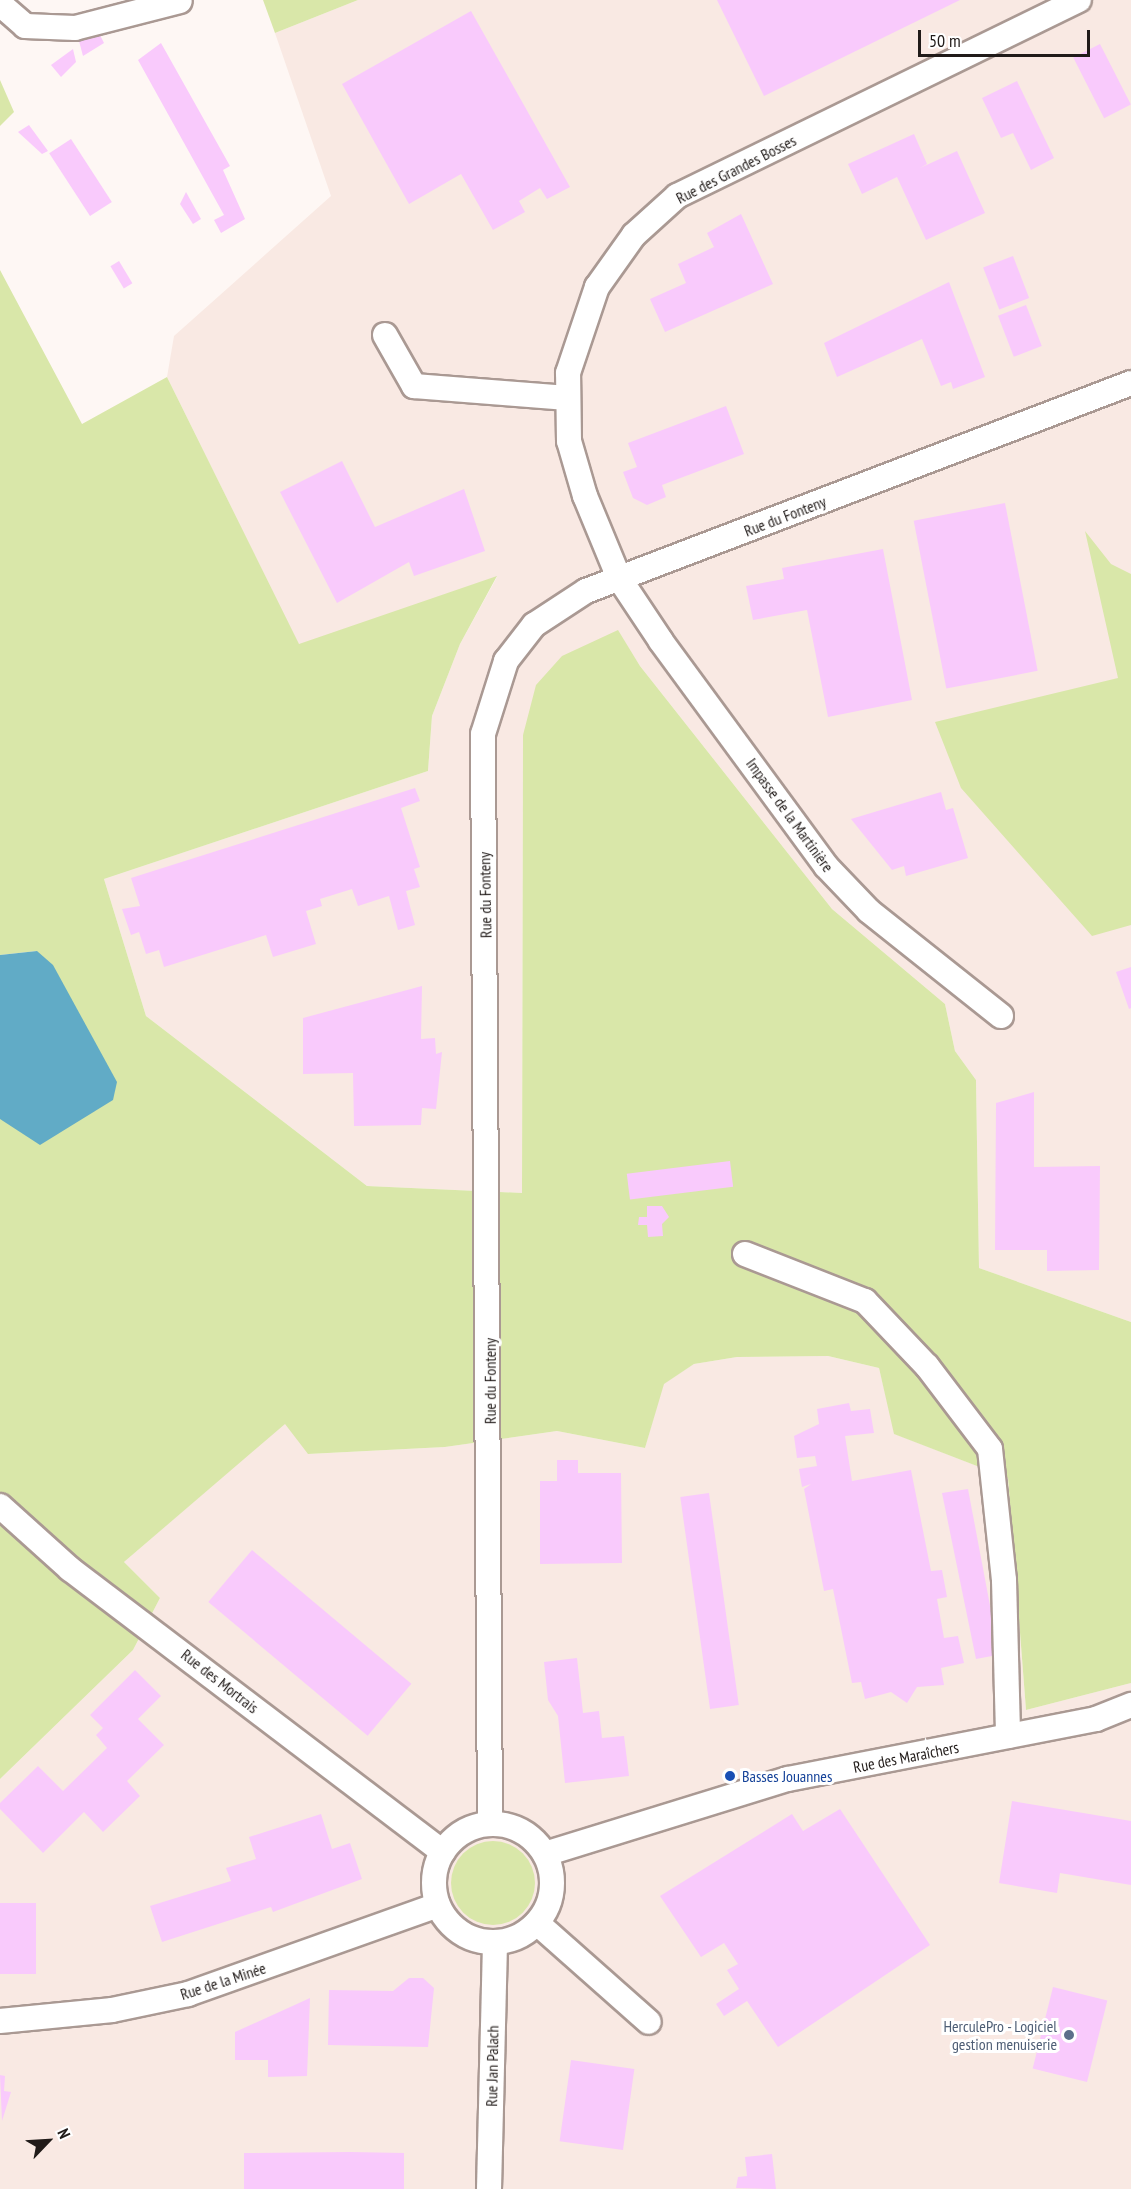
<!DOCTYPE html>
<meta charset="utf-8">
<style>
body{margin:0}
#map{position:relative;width:1131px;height:2189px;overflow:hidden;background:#fef7f4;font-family:"PT Sans Narrow",sans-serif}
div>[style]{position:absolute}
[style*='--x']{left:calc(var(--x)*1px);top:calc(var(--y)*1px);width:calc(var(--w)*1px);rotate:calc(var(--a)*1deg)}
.built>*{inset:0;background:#f9e9e3}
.green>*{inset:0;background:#d9e7a9}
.round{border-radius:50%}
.water>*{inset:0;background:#61abc6}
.building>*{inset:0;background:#f9cafc;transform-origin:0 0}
.roads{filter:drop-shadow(2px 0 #aa9993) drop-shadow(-2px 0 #aa9993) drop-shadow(0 2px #aa9993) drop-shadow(0 -2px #aa9993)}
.minor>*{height:24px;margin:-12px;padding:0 12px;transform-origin:12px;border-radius:12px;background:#fff}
.minor>.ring{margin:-12px;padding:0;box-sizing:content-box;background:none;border:24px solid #fff;border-radius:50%}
.dots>*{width:16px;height:16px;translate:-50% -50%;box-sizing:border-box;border:3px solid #fff;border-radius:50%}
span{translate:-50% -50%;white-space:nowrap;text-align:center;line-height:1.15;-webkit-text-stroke:6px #fff;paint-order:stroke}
.street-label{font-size:16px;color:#211b19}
.transit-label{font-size:16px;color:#164399}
.left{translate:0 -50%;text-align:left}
.service-label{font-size:16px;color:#4e5e75}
.right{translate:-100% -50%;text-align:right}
.north{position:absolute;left:18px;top:2111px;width:60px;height:60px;-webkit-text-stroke:4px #fff;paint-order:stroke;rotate:65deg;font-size:16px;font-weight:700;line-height:24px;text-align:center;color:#211b19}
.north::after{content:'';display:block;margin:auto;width:21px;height:27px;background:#211b19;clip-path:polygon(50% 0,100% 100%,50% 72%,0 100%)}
.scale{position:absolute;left:918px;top:30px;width:172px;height:27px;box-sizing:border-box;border:3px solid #211b19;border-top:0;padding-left:8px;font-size:18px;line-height:21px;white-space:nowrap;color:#211b19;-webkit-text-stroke:4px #fff;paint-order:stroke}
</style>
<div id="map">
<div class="built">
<i style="clip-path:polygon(358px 0,1131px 0,1131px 1322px,979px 1268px,976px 1080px,955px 1051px,945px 1004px,832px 909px,640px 666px,618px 631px,523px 735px,522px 1193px,367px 1186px,146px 1016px,104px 879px,428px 771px,432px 716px,460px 644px,497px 577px,299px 645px,167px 377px,174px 336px,331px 196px,275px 33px)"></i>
<i style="clip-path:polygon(828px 1356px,879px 1368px,895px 1434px,1008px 1478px,1026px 1710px,1131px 1683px,1131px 2189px,0 2189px,0 1779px,133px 1650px,160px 1598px,124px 1562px,285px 1423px,309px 1454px,445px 1447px,557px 1431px,645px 1448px,663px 1384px,694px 1364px,737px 1357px)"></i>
</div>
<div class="green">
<i style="clip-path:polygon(263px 0,358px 0,275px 33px)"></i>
<i style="clip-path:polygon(0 80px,14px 112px,0 126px)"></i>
<i style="clip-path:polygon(0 270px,82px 424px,167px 377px,299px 644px,497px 576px,460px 644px,432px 716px,428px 771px,104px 879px,146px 1016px,367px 1186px,522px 1193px,523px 735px,536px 685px,562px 656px,618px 630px,640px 666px,832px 909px,945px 1004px,955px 1051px,976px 1080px,979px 1268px,1131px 1322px,1131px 1683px,1026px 1710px,1008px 1478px,894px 1434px,879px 1368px,828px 1356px,737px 1357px,694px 1364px,664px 1384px,645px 1448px,557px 1431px,445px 1447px,308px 1454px,285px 1424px,124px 1562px,160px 1598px,133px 1650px,0 1779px,0 1119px,37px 951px,0 955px)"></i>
<i style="clip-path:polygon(1085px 531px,1111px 564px,1131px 574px,1131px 925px,1092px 936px,961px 788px,935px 722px,1118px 678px)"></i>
<i class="round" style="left:451px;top:1841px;width:84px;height:84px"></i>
</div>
<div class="water">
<i style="clip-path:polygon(37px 951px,53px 965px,117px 1082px,113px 1100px,40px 1145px,0 1119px,0 955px)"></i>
</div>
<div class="building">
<i style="clip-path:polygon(717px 0,960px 0,764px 96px)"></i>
<i style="clip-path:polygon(471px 11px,570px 187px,547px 199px,540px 188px,519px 201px,525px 212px,493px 230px,461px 174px,409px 204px,342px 84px)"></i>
<i style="clip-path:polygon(98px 31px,104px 43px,83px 56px,79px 41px)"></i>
<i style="clip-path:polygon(161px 43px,230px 166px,223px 170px,245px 219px,221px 233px,214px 220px,224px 215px,138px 60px)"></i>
<i style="left:1100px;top:44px;width:68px;height:30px;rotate:63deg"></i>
<i style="clip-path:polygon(73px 49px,76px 62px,61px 77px,51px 65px)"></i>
<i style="clip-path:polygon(1017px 81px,1054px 158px,1031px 170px,1013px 133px,1001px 138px,982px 98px)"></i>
<i style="clip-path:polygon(29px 125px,48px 151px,42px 154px,18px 132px)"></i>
<i style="clip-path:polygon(914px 134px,927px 164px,920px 168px,957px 151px,985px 213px,926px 240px,897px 177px,862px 194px,848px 164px)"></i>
<i style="left:71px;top:139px;width:75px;height:26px;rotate:57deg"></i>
<i style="clip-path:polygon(186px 192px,201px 219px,193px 224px,180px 204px)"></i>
<i style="clip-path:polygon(741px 214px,773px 284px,665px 332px,650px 299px,686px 283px,678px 264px,714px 247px,707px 233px)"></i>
<i style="left:1013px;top:256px;width:45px;height:32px;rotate:69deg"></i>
<i style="left:119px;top:261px;width:26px;height:10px;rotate:59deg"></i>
<i style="clip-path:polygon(949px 282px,985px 377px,953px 389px,951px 382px,941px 386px,922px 339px,837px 377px,824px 343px)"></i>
<i style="left:1026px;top:305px;width:44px;height:30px;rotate:69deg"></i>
<i style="clip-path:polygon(726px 406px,744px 454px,662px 485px,666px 497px,647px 505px,633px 498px,623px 472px,637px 467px,628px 443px)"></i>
<i style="clip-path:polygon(342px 461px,375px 527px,464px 489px,485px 551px,414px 576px,409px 562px,337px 603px,280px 492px)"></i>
<i style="left:1005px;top:503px;width:171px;height:93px;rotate:79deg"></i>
<i style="clip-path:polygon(883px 549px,912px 700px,828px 717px,807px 610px,753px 620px,746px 586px,784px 579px,782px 568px)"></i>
<i style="clip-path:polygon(415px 788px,420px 801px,401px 808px,420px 867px,414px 869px,420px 887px,406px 891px,415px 925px,398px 930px,389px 896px,358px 906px,352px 889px,320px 899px,322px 906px,306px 911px,316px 944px,273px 957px,266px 935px,164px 967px,159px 950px,146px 954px,139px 932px,131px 935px,122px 909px,140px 906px,131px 878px)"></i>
<i style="clip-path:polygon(941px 792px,946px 810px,953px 808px,968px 858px,906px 876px,904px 866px,892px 870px,851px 819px)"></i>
<i style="clip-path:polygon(1131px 967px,1131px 1008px,1129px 1009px,1116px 972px)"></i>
<i style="clip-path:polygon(422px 986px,421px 1039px,435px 1038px,436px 1054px,442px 1052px,436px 1109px,422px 1108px,421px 1125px,354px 1126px,353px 1073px,303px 1074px,303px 1018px)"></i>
<i style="clip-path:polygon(1034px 1092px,1034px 1167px,1100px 1166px,1099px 1270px,1047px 1271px,1047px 1250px,995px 1250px,996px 1103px)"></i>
<i style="left:730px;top:1161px;width:26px;height:104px;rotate:83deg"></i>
<i style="clip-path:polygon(647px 1206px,662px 1206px,669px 1217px,662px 1224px,663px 1236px,648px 1237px,647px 1225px,638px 1225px,639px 1217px,647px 1217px)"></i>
<i style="clip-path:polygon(849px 1403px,851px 1411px,870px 1409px,874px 1433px,845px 1436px,852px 1481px,911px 1470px,931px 1571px,942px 1570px,947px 1597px,937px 1599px,944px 1638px,958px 1636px,964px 1663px,941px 1668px,944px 1685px,917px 1687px,907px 1703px,891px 1692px,865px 1699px,861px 1682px,852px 1683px,833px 1589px,824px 1591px,804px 1489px,811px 1484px,802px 1487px,799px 1469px,817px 1466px,815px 1456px,797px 1458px,794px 1436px,819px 1424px,817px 1409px)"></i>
<i style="clip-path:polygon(557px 1460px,578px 1460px,578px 1473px,621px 1473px,622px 1563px,540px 1564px,540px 1481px,557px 1481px)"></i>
<i style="clip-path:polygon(968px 1489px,995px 1632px,992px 1656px,976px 1659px,942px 1493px)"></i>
<i style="left:709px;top:1493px;width:214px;height:29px;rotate:82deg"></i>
<i style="left:252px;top:1550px;width:208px;height:68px;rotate:40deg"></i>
<i style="clip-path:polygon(577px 1658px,583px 1713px,599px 1711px,602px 1738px,624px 1736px,629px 1776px,565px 1783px,558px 1716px,548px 1700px,544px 1662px)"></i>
<i style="clip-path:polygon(135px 1670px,161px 1696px,138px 1719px,164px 1745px,127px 1781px,140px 1796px,103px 1832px,84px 1812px,43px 1853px,0 1809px,0 1803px,38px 1766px,63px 1791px,107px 1748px,96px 1735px,103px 1728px,90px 1715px)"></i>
<i style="clip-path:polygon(1012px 1801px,1131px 1821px,1131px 1885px,1060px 1873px,1057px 1893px,999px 1883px)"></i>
<i style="clip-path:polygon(840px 1809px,930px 1945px,778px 2047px,747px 2001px,724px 2016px,716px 2004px,739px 1989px,727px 1970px,738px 1964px,724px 1943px,701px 1957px,660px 1896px,792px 1814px,803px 1831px)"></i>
<i style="clip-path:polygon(321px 1814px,332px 1849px,350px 1843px,362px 1879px,273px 1912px,271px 1907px,162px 1942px,150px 1906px,231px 1881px,226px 1868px,256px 1859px,249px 1837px)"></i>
<i style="left:0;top:1903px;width:36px;height:71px"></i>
<i style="clip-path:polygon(409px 1978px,423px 1978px,434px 1988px,428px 2047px,328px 2045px,329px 1990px,393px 1991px)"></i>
<i style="left:1053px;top:1987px;width:56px;height:84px;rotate:14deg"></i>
<i style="clip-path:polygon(310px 1998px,307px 2076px,268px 2077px,268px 2060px,235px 2060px,235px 2032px)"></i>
<i style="left:571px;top:2060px;width:64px;height:82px;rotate:8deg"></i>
<i style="clip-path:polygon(0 2075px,5px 2076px,4px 2091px,11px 2092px,2px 2121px)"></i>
<i style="clip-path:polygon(350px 2152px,404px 2153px,404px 2189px,244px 2189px,244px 2153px)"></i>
<i style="clip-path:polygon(772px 2154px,776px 2189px,736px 2188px,738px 2177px,747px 2176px,745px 2157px)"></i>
</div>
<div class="roads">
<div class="minor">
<i style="--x:0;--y:4;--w:33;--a:41"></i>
<i style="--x:25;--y:26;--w:50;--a:2.3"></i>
<i style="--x:75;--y:28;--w:108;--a:-14.4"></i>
<i style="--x:385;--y:335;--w:59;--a:60.4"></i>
<i style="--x:414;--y:386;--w:154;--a:4.5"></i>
<i style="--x:1001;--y:1016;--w:169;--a:-141.5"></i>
<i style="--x:869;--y:911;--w:62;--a:-133.7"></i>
<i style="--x:826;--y:866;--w:279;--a:-126.3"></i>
<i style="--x:661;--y:641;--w:76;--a:-123.7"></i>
<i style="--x:619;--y:578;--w:89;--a:-112.5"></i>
<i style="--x:585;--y:496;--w:57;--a:-106.2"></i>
<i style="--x:569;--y:441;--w:68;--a:-90.8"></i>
<i style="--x:568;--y:373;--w:91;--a:-71.4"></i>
<i style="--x:597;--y:287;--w:64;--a:-54.6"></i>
<i style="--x:634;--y:235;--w:58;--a:-42.2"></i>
<i style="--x:677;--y:196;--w:447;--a:-26"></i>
<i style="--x:745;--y:1254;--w:129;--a:21.4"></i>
<i style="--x:865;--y:1301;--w:90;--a:46.4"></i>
<i style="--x:927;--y:1366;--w:104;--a:52.8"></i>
<i style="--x:990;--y:1449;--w:132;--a:83.9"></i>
<i style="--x:1004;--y:1580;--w:156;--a:88.5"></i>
<i style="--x:0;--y:1506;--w:94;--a:42"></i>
<i style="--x:70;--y:1569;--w:468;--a:37.2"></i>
<i class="ring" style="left:434px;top:1824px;width:94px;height:94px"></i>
<i style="--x:490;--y:1824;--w:1090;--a:-90.37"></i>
<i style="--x:483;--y:734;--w:77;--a:-72.5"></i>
<i style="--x:506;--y:661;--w:46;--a:-52.1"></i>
<i style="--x:534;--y:625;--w:62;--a:-33.2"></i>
<i style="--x:586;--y:591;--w:583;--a:-20.89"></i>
<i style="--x:545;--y:1854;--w:254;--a:-17.2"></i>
<i style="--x:788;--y:1779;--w:314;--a:-11"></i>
<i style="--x:1096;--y:1719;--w:38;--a:-22"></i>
<i style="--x:537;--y:1923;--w:149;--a:41.5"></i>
<i style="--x:0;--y:2021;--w:113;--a:-5.6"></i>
<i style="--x:112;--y:2010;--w:78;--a:-11.9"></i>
<i style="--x:188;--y:1994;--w:265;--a:-19.6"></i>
<i style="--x:489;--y:2189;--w:245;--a:-88.6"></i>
</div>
</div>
<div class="dots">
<i style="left:730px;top:1776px;background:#1a4fb4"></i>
<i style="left:1069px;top:2035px;background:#5c6f8a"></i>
</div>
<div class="street-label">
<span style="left:736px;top:169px;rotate:-27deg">Rue des Grandes Bosses</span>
<span style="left:785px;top:516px;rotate:-21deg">Rue du Fonteny</span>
<span style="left:790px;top:815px;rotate:54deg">Impasse de la Martinière</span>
<span style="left:485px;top:895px;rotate:-91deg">Rue du Fonteny</span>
<span style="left:490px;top:1381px;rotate:-90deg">Rue du Fonteny</span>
<span style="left:220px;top:1681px;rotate:38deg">Rue des Mortrais</span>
<span style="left:906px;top:1757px;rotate:-11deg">Rue des Maraîchers</span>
<span style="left:223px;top:1981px;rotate:-18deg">Rue de la Minée</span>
<span style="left:492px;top:2066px;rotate:-89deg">Rue Jan Palach</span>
</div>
<div class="transit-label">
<span class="left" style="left:742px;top:1776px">Basses Jouannes</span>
</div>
<div class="service-label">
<span class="right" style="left:1057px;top:2035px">HerculePro - Logiciel<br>gestion menuiserie</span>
</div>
<div class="north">N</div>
<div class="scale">50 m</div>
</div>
